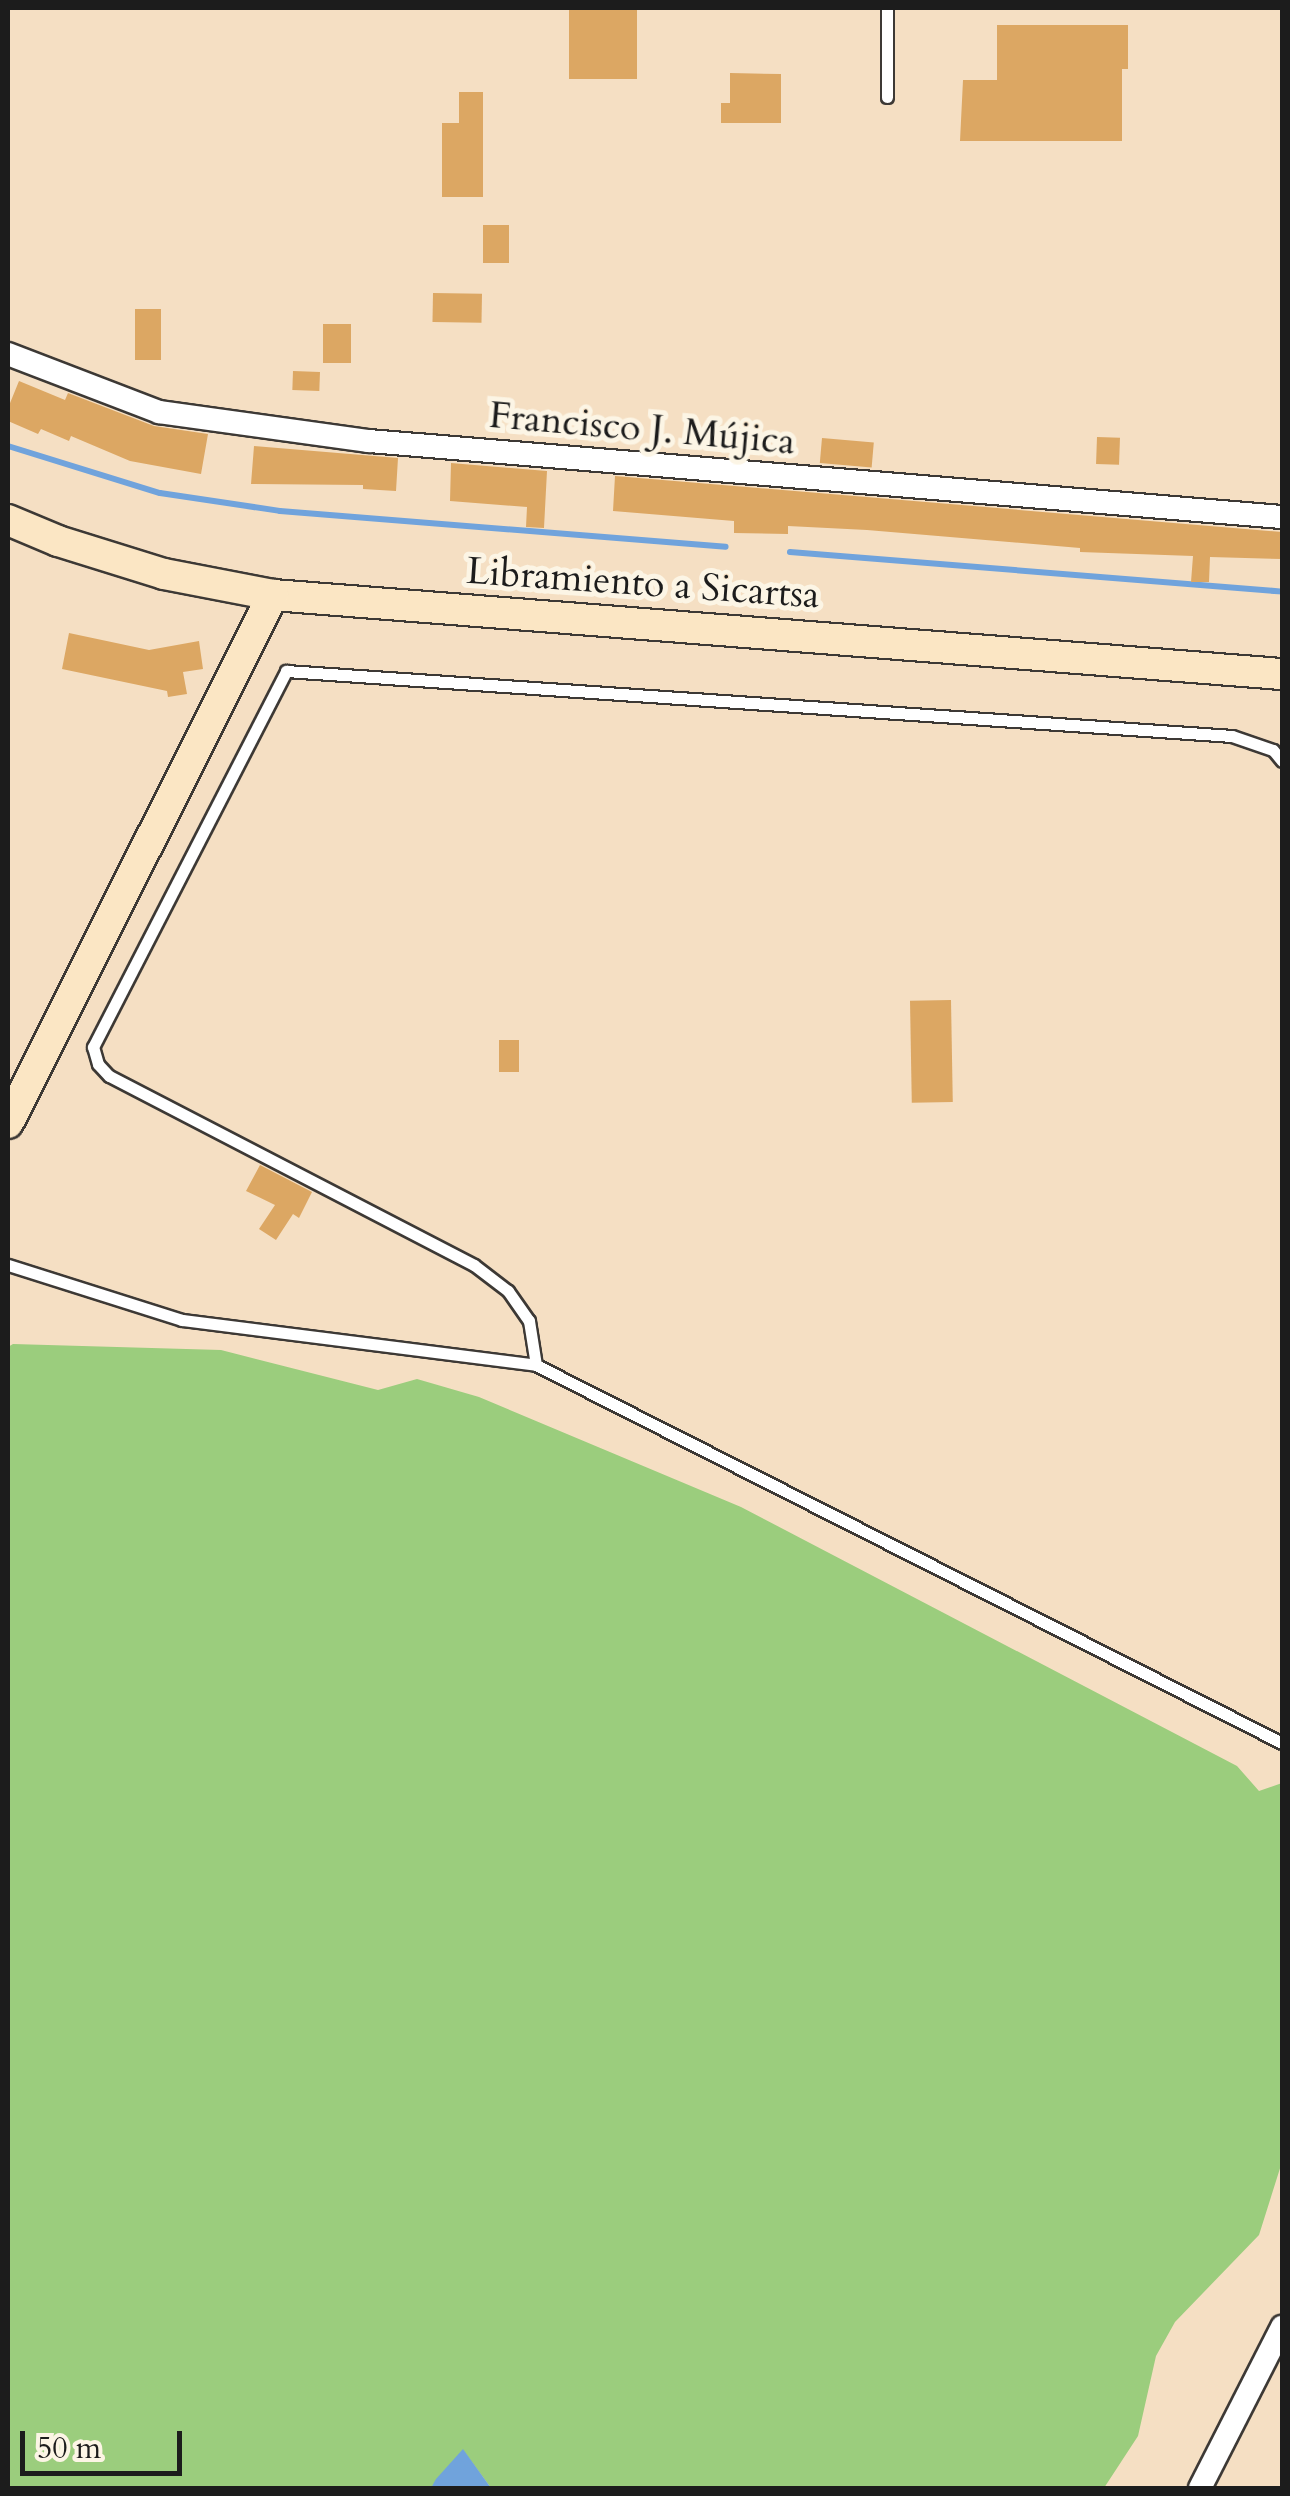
<!DOCTYPE html>
<meta charset="utf-8">
<style>
body{margin:0}
#map{position:relative;width:1290px;height:2496px;overflow:hidden;background:#f5dfc3;font-family:Cardo,serif}
div>[style]{position:absolute}
[style*='--x']{left:calc(var(--x)*1px);top:calc(var(--y)*1px);width:calc(var(--w)*1px);rotate:calc(var(--a)*1deg)}
.green>*{inset:0;background:#9bcd7d}
.water>*{inset:0;background:#70a3dc}
.stream>*{height:6px;margin:-3px;padding:0 3px;transform-origin:3px;border-radius:3px;background:#70a3dc}
.building>*{inset:0;background:#dca763;transform-origin:0 0}
.roads{filter:drop-shadow(2px 0 #3d3935) drop-shadow(-2px 0 #3d3935) drop-shadow(0 2px #3d3935) drop-shadow(0 -2px #3d3935)}
.service>*{height:11px;margin:-5.5px;padding:0 5.5px;transform-origin:5.5px;border-radius:5.5px;background:#fff}
.minor>*{height:22px;margin:-11px;padding:0 11px;transform-origin:11px;border-radius:11px;background:#fff}
.secondary>*{height:30px;margin:-15px;padding:0 15px;transform-origin:15px;border-radius:15px;background:#fbe6c4}
span{translate:-50% -50%;white-space:nowrap;text-align:center;line-height:1.15;-webkit-text-stroke:10px #fcf5e5;paint-order:stroke}
.street-label{font-size:38px;color:#1c1c1c}
.frame{position:absolute;inset:0;border:10px solid #1c1c1c;pointer-events:none}
.scale{position:absolute;left:20px;top:2431px;width:162px;height:45px;box-sizing:border-box;border:5px solid #1c1c1c;border-top:0;padding-left:12px;font-size:30px;line-height:35px;white-space:nowrap;color:#1c1c1c;-webkit-text-stroke:8px #fcf5e5;paint-order:stroke}
</style>
<div id="map">
<div class="green">
<i style="clip-path:polygon(13px 1344px,221px 1350px,378px 1390px,417px 1379px,479px 1397px,741px 1507px,1237px 1766px,1259px 1791px,1282px 1783px,1282px 2162px,1259px 2235px,1175px 2322px,1156px 2356px,1138px 2436px,1104px 2488px,491px 2488px,463px 2450px,431px 2488px,8px 2488px,8px 1347px)"></i>
</div>
<div class="water">
<i style="clip-path:polygon(463px 2449px,491px 2488px,431px 2488px,436px 2479px)"></i>
</div>
<div class="stream">
<i style="--x:8;--y:446;--w:159;--a:17.2"></i>
<i style="--x:160;--y:493;--w:121;--a:8.5"></i>
<i style="--x:280;--y:511;--w:447;--a:4.6"></i>
<i style="--x:790;--y:552;--w:494;--a:4.6"></i>
</div>
<div class="building">
<i style="left:569px;top:8px;width:68px;height:71px"></i>
<i style="clip-path:polygon(997px 25px,1128px 25px,1128px 69px,1122px 69px,1122px 141px,960px 141px,963px 80px,997px 80px)"></i>
<i style="clip-path:polygon(730px 73px,781px 74px,781px 123px,721px 123px,721px 103px,730px 103px)"></i>
<i style="clip-path:polygon(459px 92px,483px 92px,483px 197px,442px 197px,442px 123px,459px 123px)"></i>
<i style="left:483px;top:225px;width:26px;height:38px"></i>
<i style="left:433px;top:293px;width:49px;height:29px;rotate:1deg"></i>
<i style="left:135px;top:309px;width:26px;height:51px"></i>
<i style="left:323px;top:324px;width:28px;height:39px"></i>
<i style="left:293px;top:371px;width:27px;height:19px;rotate:2deg"></i>
<i style="clip-path:polygon(19px 381px,65px 400px,68px 393px,154px 426px,208px 434px,201px 474px,130px 461px,71px 436px,69px 441px,41px 429px,38px 434px,8px 421px,8px 408px)"></i>
<i style="left:1097px;top:437px;width:23px;height:27px;rotate:2deg"></i>
<i style="left:822px;top:438px;width:52px;height:25px;rotate:5deg"></i>
<i style="clip-path:polygon(254px 446px,398px 458px,396px 491px,363px 489px,363px 485px,251px 484px)"></i>
<i style="clip-path:polygon(451px 463px,547px 471px,544px 528px,526px 527px,527px 507px,450px 501px)"></i>
<i style="clip-path:polygon(615px 476px,1282px 532px,1282px 559px,1210px 557px,1209px 582px,1191px 582px,1193px 556px,1080px 552px,1080px 548px,867px 530px,788px 526px,788px 534px,734px 533px,734px 521px,613px 511px)"></i>
<i style="clip-path:polygon(69px 633px,149px 650px,199px 641px,203px 669px,183px 672px,187px 694px,168px 697px,167px 691px,62px 669px)"></i>
<i style="left:951px;top:1000px;width:102px;height:41px;rotate:89deg"></i>
<i style="left:499px;top:1040px;width:20px;height:32px"></i>
<i style="clip-path:polygon(260px 1165px,312px 1192px,299px 1218px,293px 1214px,276px 1240px,259px 1229px,275px 1205px,246px 1191px)"></i>
</div>
<div class="roads">
<div class="service">
<i style="--x:887;--y:8;--w:89;--a:90"></i>
<i style="--x:8;--y:1265;--w:182;--a:17.5"></i>
<i style="--x:182;--y:1320;--w:357;--a:7.2"></i>
<i style="--x:536;--y:1365;--w:836;--a:26.87"></i>
<i style="--x:536;--y:1365;--w:45;--a:-99"></i>
<i style="--x:529;--y:1321;--w:37;--a:-125"></i>
<i style="--x:508;--y:1291;--w:43;--a:-142.6"></i>
<i style="--x:474;--y:1265;--w:411;--a:-152.6"></i>
<i style="--x:109;--y:1076;--w:16;--a:-133"></i>
<i style="--x:98;--y:1064;--w:18;--a:-106"></i>
<i style="--x:93;--y:1047;--w:423;--a:-62.8"></i>
<i style="--x:286;--y:671;--w:948;--a:3.93"></i>
<i style="--x:1232;--y:736;--w:43;--a:18.9"></i>
<i style="--x:1273;--y:750;--w:14;--a:51"></i>
</div>
<div class="minor">
<i style="--x:8;--y:354;--w:162;--a:21"></i>
<i style="--x:159;--y:412;--w:212;--a:7.9"></i>
<i style="--x:369;--y:441;--w:916;--a:4.76"></i>
<i style="--x:1200;--y:2488;--w:181;--a:-63"></i>
</div>
<div class="secondary">
<i style="--x:8;--y:520;--w:54;--a:22.8"></i>
<i style="--x:58;--y:541;--w:111;--a:17.3"></i>
<i style="--x:164;--y:574;--w:111;--a:10.9"></i>
<i style="--x:273;--y:595;--w:1012;--a:4.48"></i>
<i style="--x:8;--y:1123;--w:591;--a:-63.35"></i>
</div>
</div>
<div class="street-label">
<span style="left:642px;top:429px;rotate:5deg">Francisco J. Mújica</span>
<span style="left:643px;top:584px;rotate:4deg">Libramiento a Sicartsa</span>
</div>
<div class="frame"></div>
<div class="scale">50 m</div>
</div>
